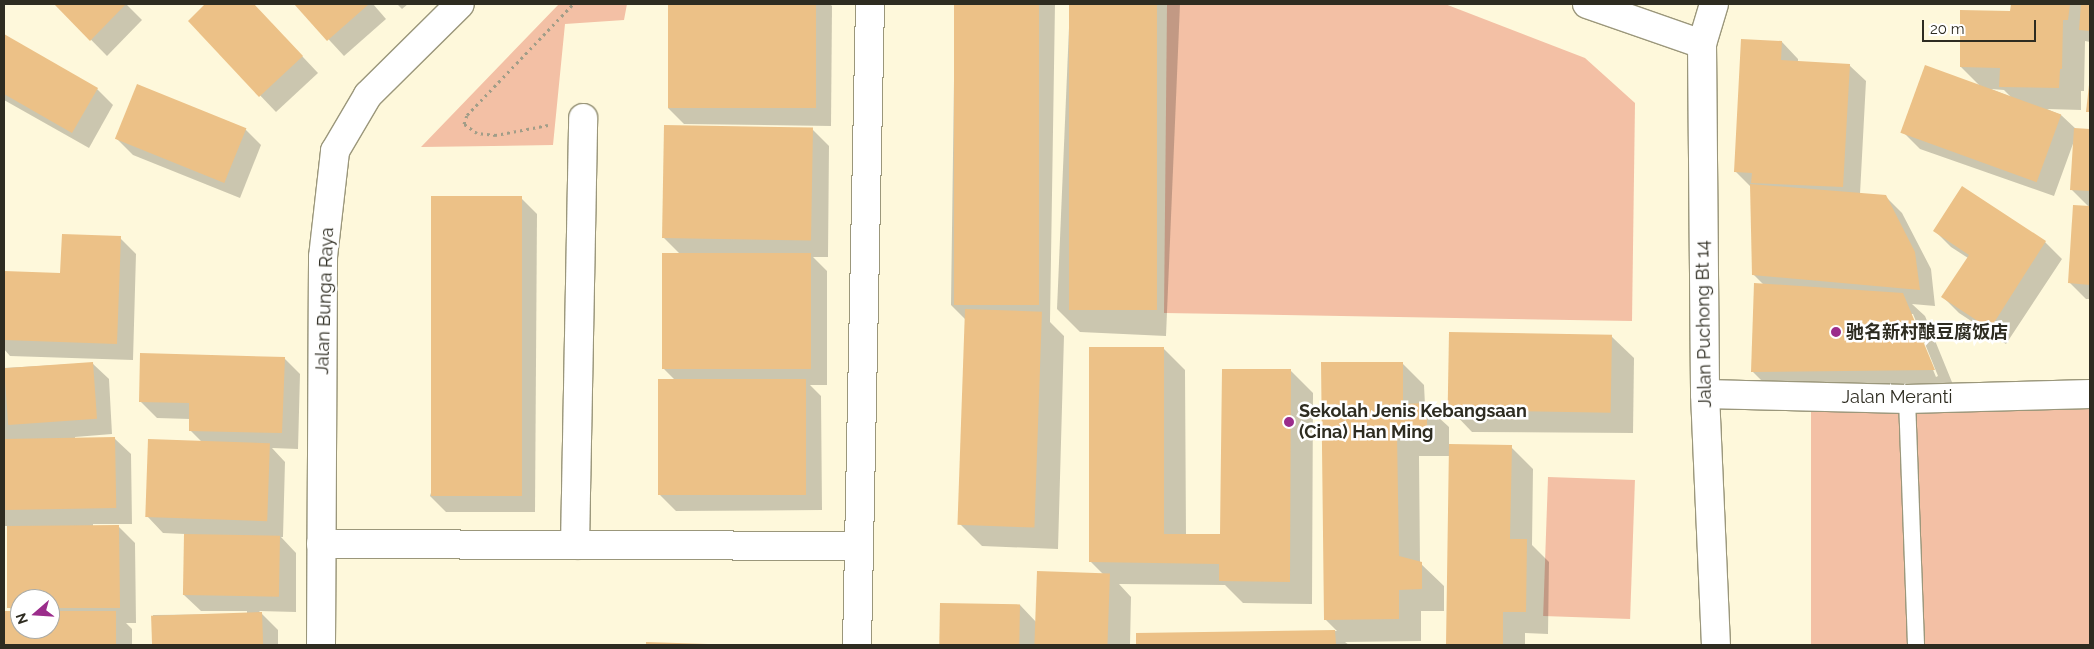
<!DOCTYPE html>
<meta charset="utf-8">
<style>
body{margin:0}
#map{position:relative;width:2094px;height:649px;overflow:hidden;background:#fef8db;font-family:Raleway,"Noto Sans SC",sans-serif}
div>[style]{position:absolute}
[style*='--x']{left:calc(var(--x)*1px);top:calc(var(--y)*1px);width:calc(var(--w)*1px);rotate:calc(var(--a)*1deg)}
.green>*{inset:0;background:#f3c0a5;transform-origin:0 0}
.shadow>*{inset:0;background:#0003}
.building>*{inset:0;background:#ecc187;transform-origin:0 0}
.path>*{height:3px;margin-top:-1.5px;transform-origin:0;background:repeating-linear-gradient(90deg,#a19d88 0 2.5px,transparent 0 6.5px)}
.roads{filter:drop-shadow(1px 0 #9b977b) drop-shadow(-1px 0 #9b977b) drop-shadow(0 1px #9b977b) drop-shadow(0 -1px #9b977b)}
.lane>*{height:16px;margin:-8px;padding:0 8px;transform-origin:8px;border-radius:8px;background:#fff}
.street>*{height:28px;margin:-14px;padding:0 14px;transform-origin:14px;border-radius:14px;background:#fff}
.secondary>*{height:28px;margin:-14px;padding:0 14px;transform-origin:14px;border-radius:14px;background:#fff}
.dots>*{width:14px;height:14px;translate:-50% -50%;box-sizing:border-box;border:2px solid #fff;border-radius:50%}
span{translate:-50% -50%;white-space:nowrap;text-align:center;line-height:1.15;-webkit-text-stroke:5px #fff;paint-order:stroke}
.street-label{font-size:18px;color:#2e2c21}
.poi-label{font-size:18px;color:#2e2c21;font-weight:700}
.left{translate:0 -50%;text-align:left}
.frame{position:absolute;inset:0;border:5px solid #2e2c21;pointer-events:none}
.north{position:absolute;left:10px;top:589px;width:50px;height:50px;box-sizing:border-box;background:#fff;border:1px solid #ababa6;border-radius:50%;rotate:251deg;font-size:14px;font-weight:700;line-height:20px;text-align:center;color:#2e2c21}
.north::after{content:'';display:block;margin:auto;width:18px;height:22px;background:#9b2c8b;clip-path:polygon(50% 0,100% 100%,50% 72%,0 100%)}
.scale{position:absolute;left:1922px;top:20px;width:114px;height:22px;box-sizing:border-box;border:2px solid #2e2c21;border-top:0;padding-left:6px;font-size:15px;line-height:18px;white-space:nowrap;color:#2e2c21;-webkit-text-stroke:4px #fff;paint-order:stroke}
</style>
<div id="map">
<div class="green">
<i style="clip-path:polygon(559px 4px,627px 4px,624px 20px,565px 24px,553px 145px,421px 147px)"></i>
<i style="clip-path:polygon(1167px 4px,1445px 4px,1585px 58px,1635px 103px,1632px 321px,1164px 313px)"></i>
<i style="left:2090px;top:408px;width:237px;height:279px;rotate:90deg"></i>
<i style="left:1548px;top:477px;width:87px;height:139px;rotate:2deg"></i>
</div>
<div class="shadow">
<i style="clip-path:polygon(56px 4px,126px 4px,142px 20px,107px 56px)"></i>
<i style="clip-path:polygon(207px 4px,253px 4px,318px 73px,276px 112px,189px 21px)"></i>
<i style="clip-path:polygon(296px 4px,373px 4px,386px 19px,344px 56px)"></i>
<i style="clip-path:polygon(397px 4px,408px 4px,402px 9px)"></i>
<i style="clip-path:polygon(669px 4px,830px 4px,832px 6px,831px 126px,684px 124px,668px 108px)"></i>
<i style="clip-path:polygon(955px 4px,1055px 4px,1050px 322px,1064px 336px,1058px 549px,982px 546px,960px 524px,966px 320px,951px 305px)"></i>
<i style="clip-path:polygon(1070px 4px,1180px 4px,1166px 336px,1080px 332px,1057px 309px)"></i>
<i style="clip-path:polygon(evenodd,2012px 4px,2090px 4px,2090px 42px,2085px 41px,2084px 91px,2081px 91px,2081px 110px,2047px 109px,2061px 115px,2076px 129px,2090px 130px,2090px 299px,2086px 299px,2070px 283px,2089px 207px,2071px 189px,2074px 141px,2054px 196px,1920px 149px,1903px 132px,1980px 86px,1961px 67px,2011px 12px,2012px 4px,1991px 89px,2004px 90px,2011px 97px,1991px 89px)"></i>
<i style="clip-path:polygon(4px 36px,97px 89px,113px 105px,89px 148px,4px 100px)"></i>
<i style="clip-path:polygon(evenodd,1742px 40px,1782px 42px,1798px 59px,1798px 62px,1849px 65px,1866px 81px,1860px 194px,1885px 196px,1902px 213px,1931px 269px,1935px 306px,1912px 304px,1925px 316px,1956px 392px,1775px 394px,1753px 372px,1764px 285px,1753px 274px,1751px 187px,1735px 171px,1742px 40px,1910px 314px,1913px 314px,1938px 376px,1936px 377px,1910px 314px)"></i>
<i style="clip-path:polygon(245px 129px,261px 145px,240px 198px,133px 155px,116px 138px)"></i>
<i style="clip-path:polygon(813px 130px,829px 146px,828px 257px,813px 257px,827px 271px,827px 385px,810px 385px,821px 396px,822px 510px,676px 511px,660px 495px,675px 380px,664px 369px,681px 255px,664px 238px)"></i>
<i style="clip-path:polygon(1963px 188px,2045px 242px,2062px 259px,2006px 344px,1959px 313px,1943px 297px,1968px 258px,1951px 247px,1935px 231px)"></i>
<i style="clip-path:polygon(521px 198px,537px 214px,535px 512px,446px 512px,430px 496px)"></i>
<i style="clip-path:polygon(120px 238px,136px 254px,133px 360px,10px 356px,4px 349px,4px 272px,62px 274px)"></i>
<i style="clip-path:polygon(1611px 336px,1634px 358px,1633px 433px,1472px 432px,1450px 409px)"></i>
<i style="clip-path:polygon(1163px 348px,1185px 370px,1186px 535px,1221px 535px,1291px 371px,1313px 393px,1312px 604px,1243px 603px,1225px 585px,1119px 584px,1131px 597px,1130px 645px,942px 645px,942px 604px,1020px 605px,1037px 623px,1103px 574px,1091px 562px)"></i>
<i style="clip-path:polygon(284px 358px,300px 374px,298px 449px,272px 448px,285px 462px,283px 537px,281px 537px,296px 553px,296px 612px,259px 611px,278px 630px,278px 645px,153px 645px,153px 615px,247px 614px,247px 611px,201px 611px,184px 595px,185px 534px,163px 533px,147px 516px,203px 443px,190px 430px,190px 419px,157px 418px,141px 402px)"></i>
<i style="clip-path:polygon(evenodd,92px 363px,109px 379px,112px 434px,75px 437px,75px 439px,114px 438px,131px 454px,132px 524px,93px 524px,93px 527px,119px 527px,135px 543px,136px 623px,126px 623px,132px 629px,132px 645px,4px 645px,4px 613px,14px 612px,9px 607px,8px 526px,4px 526px,4px 368px,92px 363px,20px 599px,50px 599px,50px 629px,20px 629px,20px 599px)"></i>
<i style="clip-path:polygon(1402px 363px,1424px 385px,1425px 405px,1449px 427px,1449px 445px,1511px 447px,1533px 469px,1532px 545px,1549px 562px,1548px 634px,1525px 633px,1525px 645px,1447px 645px,1450px 456px,1419px 456px,1420px 563px,1444px 586px,1444px 611px,1421px 611px,1421px 641px,1345px 642px,1349px 645px,1137px 645px,1137px 634px,1337px 631px,1325px 619px)"></i>
<i style="clip-path:polygon(648px 643px,718px 645px,647px 645px)"></i>
</div>
<div class="building">
<i style="clip-path:polygon(54px 4px,126px 4px,90px 41px)"></i>
<i style="clip-path:polygon(205px 4px,254px 4px,303px 56px,259px 97px,188px 21px)"></i>
<i style="clip-path:polygon(294px 4px,369px 4px,327px 41px)"></i>
<i style="left:668px;top:4px;width:148px;height:104px"></i>
<i style="left:954px;top:4px;width:85px;height:301px"></i>
<i style="left:1069px;top:4px;width:88px;height:306px"></i>
<i style="clip-path:polygon(2011px 4px,2070px 4px,2068px 20px,2063px 20px,2062px 69px,2060px 69px,2059px 88px,1999px 87px,2000px 68px,1960px 67px,1960px 10px,2010px 11px)"></i>
<i style="clip-path:polygon(2081px 4px,2090px 4px,2090px 31px,2079px 30px)"></i>
<i style="clip-path:polygon(4px 34px,98px 88px,72px 133px,4px 94px)"></i>
<i style="clip-path:polygon(1741px 39px,1782px 41px,1781px 60px,1850px 64px,1843px 187px,1751px 183px,1752px 173px,1734px 172px)"></i>
<i style="left:1925px;top:65px;width:145px;height:72px;rotate:20deg"></i>
<i style="left:137px;top:84px;width:118px;height:59px;rotate:22deg"></i>
<i style="clip-path:polygon(2089px 85px,2090px 85px,2090px 112px,2086px 112px)"></i>
<i style="left:664px;top:125px;width:149px;height:113px;rotate:1deg"></i>
<i style="clip-path:polygon(2074px 128px,2090px 129px,2090px 191px,2070px 190px)"></i>
<i style="clip-path:polygon(1750px 184px,1886px 195px,1915px 252px,1920px 290px,1752px 275px)"></i>
<i style="clip-path:polygon(1962px 186px,2046px 241px,1990px 329px,1941px 297px,1969px 255px,1933px 231px)"></i>
<i style="left:431px;top:196px;width:91px;height:300px"></i>
<i style="clip-path:polygon(2073px 205px,2090px 206px,2090px 285px,2068px 283px)"></i>
<i style="clip-path:polygon(62px 234px,121px 236px,117px 344px,4px 340px,4px 271px,60px 273px)"></i>
<i style="left:811px;top:253px;width:116px;height:149px;rotate:90deg"></i>
<i style="clip-path:polygon(1754px 283px,1903px 293px,1935px 370px,1751px 372px)"></i>
<i style="left:965px;top:309px;width:77px;height:216px;rotate:2deg"></i>
<i style="left:1449px;top:332px;width:163px;height:78px;rotate:1deg"></i>
<i style="clip-path:polygon(1089px 347px,1164px 347px,1164px 534px,1220px 534px,1222px 369px,1291px 369px,1290px 582px,1219px 581px,1219px 564px,1089px 562px)"></i>
<i style="clip-path:polygon(140px 353px,285px 357px,282px 433px,189px 431px,189px 403px,139px 402px)"></i>
<i style="left:93px;top:362px;width:57px;height:89px;rotate:86deg"></i>
<i style="clip-path:polygon(1321px 362px,1403px 362px,1403px 404px,1427px 403px,1427px 434px,1397px 434px,1399px 556px,1422px 562px,1422px 589px,1399px 590px,1399px 619px,1324px 620px)"></i>
<i style="left:658px;top:379px;width:148px;height:116px"></i>
<i style="left:115px;top:437px;width:71px;height:111px;rotate:89deg"></i>
<i style="left:148px;top:439px;width:122px;height:78px;rotate:2deg"></i>
<i style="clip-path:polygon(1449px 444px,1512px 445px,1510px 539px,1527px 539px,1526px 612px,1503px 612px,1503px 645px,1446px 645px)"></i>
<i style="clip-path:polygon(119px 525px,120px 608px,50px 608px,50px 599px,20px 599px,20px 608px,7px 608px,7px 526px)"></i>
<i style="left:184px;top:534px;width:96px;height:61px;rotate:1deg"></i>
<i style="left:1037px;top:571px;width:73px;height:74px;rotate:2deg"></i>
<i style="left:940px;top:603px;width:80px;height:42px;rotate:1deg"></i>
<i style="clip-path:polygon(4px 611px,20px 611px,20px 629px,50px 629px,50px 611px,116px 611px,116px 645px,4px 645px)"></i>
<i style="left:262px;top:612px;width:33px;height:111px;rotate:88deg"></i>
<i style="clip-path:polygon(1335px 630px,1336px 645px,1136px 645px,1136px 633px)"></i>
<i style="clip-path:polygon(646px 642px,708px 644px,708px 645px,646px 645px)"></i>
</div>
<div class="path">
<i style="--x:548;--y:125;--w:53;--a:169.1"></i>
<i style="--x:496;--y:135;--w:19;--a:-174"></i>
<i style="--x:477;--y:133;--w:16;--a:-145"></i>
<i style="--x:464;--y:124;--w:9;--a:-72"></i>
<i style="--x:467;--y:115;--w:153;--a:-46.3"></i>
</div>
<div class="roads">
<div class="lane">
<i style="--x:1907;--y:399;--w:246;--a:87.9"></i>
</div>
<div class="street">
<i style="--x:1587;--y:4;--w:122;--a:19.2"></i>
<i style="--x:1705;--y:394;--w:202;--a:1.4"></i>
<i style="--x:1907;--y:399;--w:183;--a:-1.6"></i>
<i style="--x:321;--y:544;--w:538;--a:0.21"></i>
<i style="--x:575;--y:545;--w:427;--a:-88.9"></i>
<i style="--x:321;--y:645;--w:388;--a:-89.7"></i>
<i style="--x:323;--y:257;--w:107;--a:-83.5"></i>
<i style="--x:335;--y:151;--w:65;--a:-59.5"></i>
<i style="--x:368;--y:95;--w:129;--a:-44.7"></i>
<i style="--x:857;--y:645;--w:641;--a:-88.84"></i>
</div>
<div class="secondary">
<i style="--x:1714;--y:4;--w:42;--a:106.7"></i>
<i style="--x:1702;--y:44;--w:350;--a:89.5"></i>
<i style="--x:1705;--y:394;--w:251;--a:87.5"></i>
</div>
</div>
<div class="dots">
<i style="left:1836px;top:332px;background:#9b2c8b"></i>
<i style="left:1289px;top:422px;background:#9b2c8b"></i>
</div>
<div class="street-label">
<span style="left:325px;top:301px;rotate:-88deg">Jalan Bunga Raya</span>
<span style="left:1704px;top:324px;rotate:-91deg">Jalan Puchong Bt 14</span>
<span style="left:1897px;top:397px">Jalan Meranti</span>
</div>
<div class="poi-label">
<span class="left" style="left:1846px;top:332px">驰名新村酿豆腐饭店</span>
<span class="left" style="left:1299px;top:422px">Sekolah Jenis Kebangsaan<br>(Cina) Han Ming</span>
</div>
<div class="frame"></div>
<div class="north">N</div>
<div class="scale">20 m</div>
</div>
